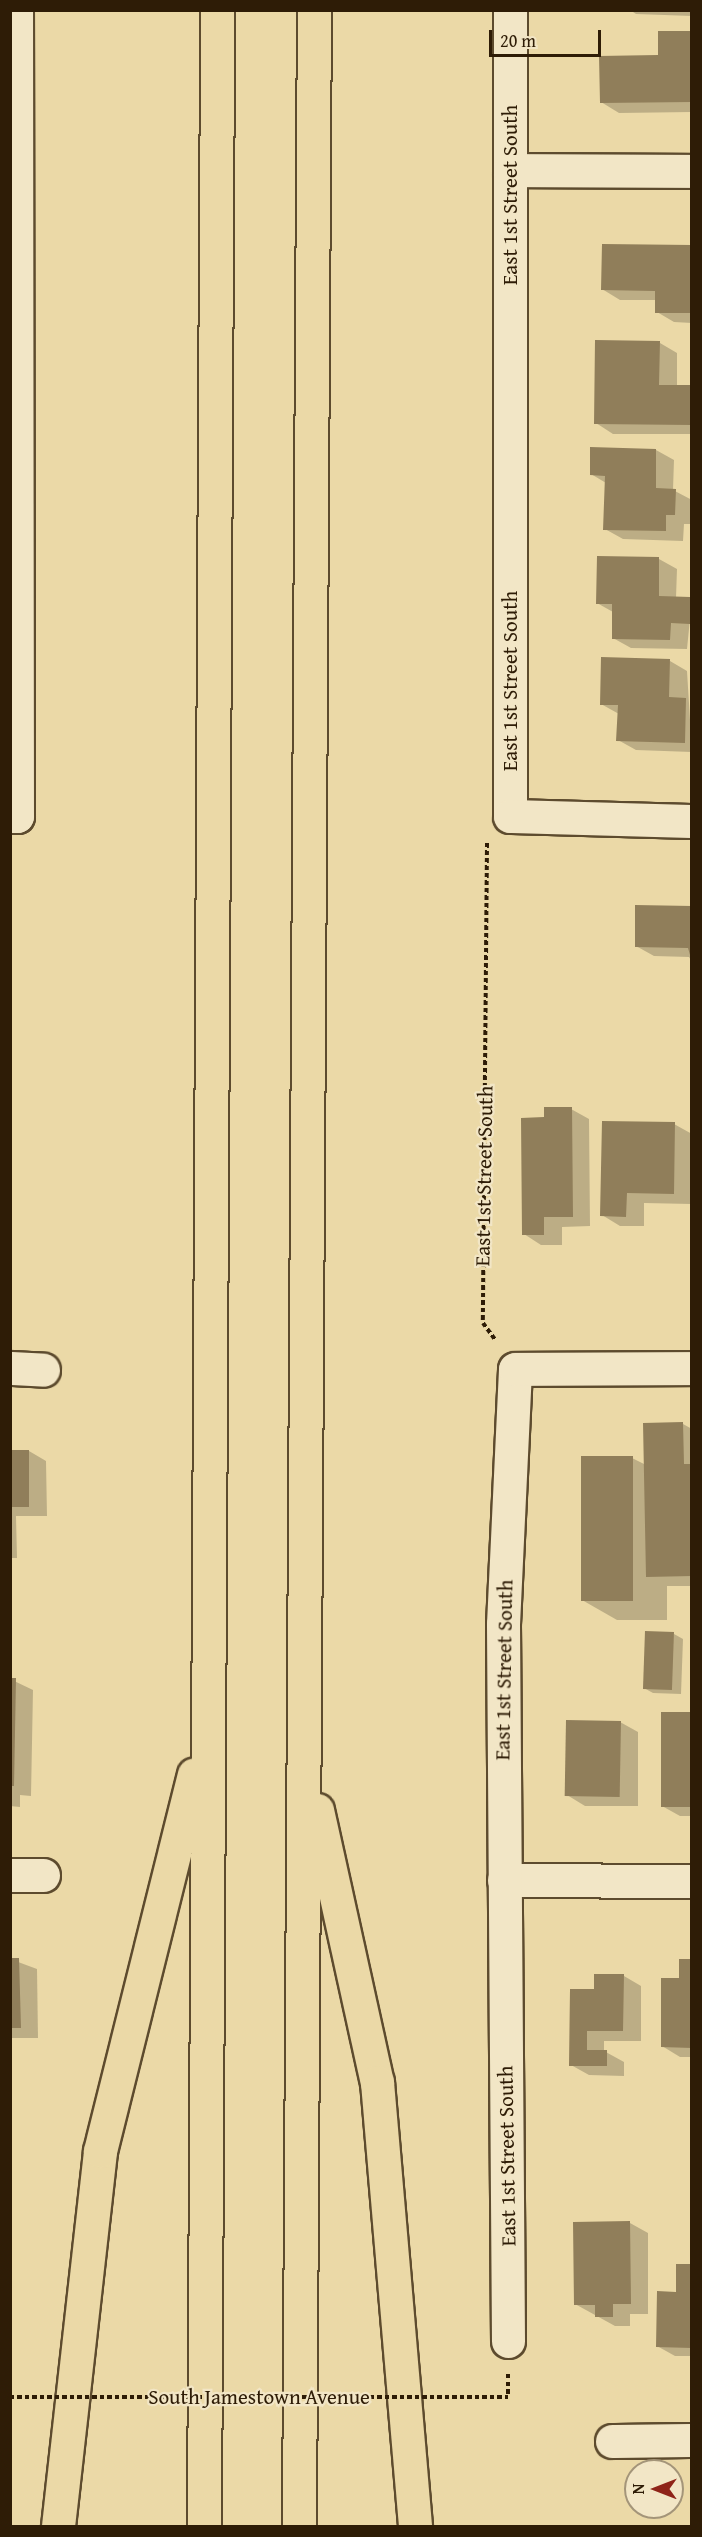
<!DOCTYPE html>
<style>
body{margin:0}
#map{position:relative;width:702px;height:2537px;overflow:hidden;background:#ebd9a7;font-family:"Gentium Book Plus",serif}
div>[style]{position:absolute}
[style*='--x']{left:calc(var(--x)*1px);top:calc(var(--y)*1px);width:calc(var(--w)*1px);rotate:calc(var(--a)*1deg)}
.shadow>*{inset:0;background:#0003}
.building>*{inset:0;background:#907e5a;transform-origin:0 0}
.path>*{height:4px;margin-top:-2px;transform-origin:0;background:repeating-linear-gradient(90deg,#2e1c06 0 4.5px,transparent 0 7.5px)}
.roads{filter:drop-shadow(2px 0 #5d4b2e) drop-shadow(-2px 0 #5d4b2e) drop-shadow(0 2px #5d4b2e) drop-shadow(0 -2px #5d4b2e)}
.minor>*{height:33px;margin:-16.5px;padding:0 16.5px;transform-origin:16.5px;border-radius:16.5px;background:#f2e6c6}
.highway>*{height:33px;margin:-16.5px;padding:0 16.5px;transform-origin:16.5px;border-radius:16.5px;background:#ebd9a7}
.path-bridge>*{height:4px;margin-top:-2px;transform-origin:0;background:repeating-linear-gradient(90deg,#2e1c06 0 4.5px,transparent 0 7.5px)}
span{translate:-50% -50%;white-space:nowrap;text-align:center;line-height:1.15;-webkit-text-stroke:4.5px #f2e6c6;paint-order:stroke}
.street-label{font-size:21px;color:#2e1c06}
.frame{position:absolute;inset:0;border:12px solid #2e1c06;pointer-events:none}
.north{position:absolute;left:624px;top:2459px;width:60px;height:60px;box-sizing:border-box;background:#f2e6c6;border:2px solid #a49579;border-radius:50%;rotate:270deg;font-size:16px;font-weight:700;line-height:24px;text-align:center;color:#2e1c06}
.north::after{content:'';display:block;margin:auto;width:21px;height:27px;background:#8f2418;clip-path:polygon(50% 0,100% 100%,50% 72%,0 100%)}
.scale{position:absolute;left:489px;top:30px;width:112px;height:27px;box-sizing:border-box;border:3px solid #2e1c06;border-top:0;padding-left:8px;font-size:18px;line-height:21px;white-space:nowrap;color:#2e1c06;-webkit-text-stroke:4px #f2e6c6;paint-order:stroke}
</style>
<div id="map">
<div class="shadow">
<i style="clip-path:polygon(630px 10px,692px 10px,692px 16px,636px 14px)"></i>
<i style="clip-path:polygon(692px 32px,692px 112px,619px 113px,601px 102px)"></i>
<i style="clip-path:polygon(692px 247px,692px 323px,674px 322px,657px 312px,657px 300px,620px 300px,602px 289px)"></i>
<i style="clip-path:polygon(660px 343px,677px 353px,677px 386px,692px 386px,692px 434px,613px 434px,596px 423px)"></i>
<i style="clip-path:polygon(656px 450px,674px 460px,673px 490px,692px 500px,692px 524px,684px 524px,683px 541px,623px 539px,605px 529px,606px 483px,591px 474px)"></i>
<i style="clip-path:polygon(659px 559px,677px 569px,676px 598px,692px 599px,687px 649px,631px 648px,613px 638px,613px 612px,597px 603px)"></i>
<i style="clip-path:polygon(670px 661px,687px 671px,692px 752px,636px 750px,618px 740px,619px 714px,601px 704px)"></i>
<i style="clip-path:polygon(692px 907px,692px 962px,689px 957px,654px 956px,636px 946px)"></i>
<i style="clip-path:polygon(571px 1109px,589px 1119px,590px 1226px,562px 1227px,562px 1245px,541px 1245px,524px 1234px,546px 1119px)"></i>
<i style="clip-path:polygon(674px 1124px,692px 1134px,691px 1204px,644px 1203px,644px 1226px,620px 1226px,602px 1215px)"></i>
<i style="clip-path:polygon(683px 1424px,692px 1429px,692px 1586px,667px 1586px,667px 1620px,617px 1620px,582px 1600px,632px 1458px,646px 1465px)"></i>
<i style="clip-path:polygon(10px 1451px,29px 1451px,46px 1461px,47px 1516px,16px 1516px,17px 1558px,10px 1558px)"></i>
<i style="clip-path:polygon(674px 1634px,683px 1639px,681px 1694px,653px 1693px,644px 1688px)"></i>
<i style="clip-path:polygon(10px 1679px,33px 1690px,31px 1796px,20px 1795px,20px 1807px,10px 1806px)"></i>
<i style="clip-path:polygon(692px 1714px,692px 1816px,680px 1816px,662px 1806px)"></i>
<i style="clip-path:polygon(620px 1722px,638px 1732px,638px 1806px,585px 1806px,567px 1795px)"></i>
<i style="clip-path:polygon(10px 1959px,37px 1969px,38px 2038px,10px 2038px)"></i>
<i style="clip-path:polygon(692px 1961px,692px 2057px,680px 2057px,662px 2046px,680px 1980px)"></i>
<i style="clip-path:polygon(624px 1976px,641px 1986px,641px 2041px,604px 2041px,604px 2051px,624px 2062px,624px 2076px,589px 2075px,571px 2065px,596px 1991px)"></i>
<i style="clip-path:polygon(630px 2223px,648px 2233px,648px 2314px,630px 2314px,630px 2326px,615px 2326px,575px 2304px)"></i>
<i style="clip-path:polygon(692px 2265px,692px 2356px,675px 2356px,657px 2346px)"></i>
</div>
<div class="building">
<i style="clip-path:polygon(658px 31px,692px 31px,692px 102px,600px 103px,599px 56px,658px 55px)"></i>
<i style="clip-path:polygon(602px 244px,692px 245px,692px 313px,655px 313px,655px 291px,601px 290px)"></i>
<i style="clip-path:polygon(595px 340px,660px 341px,659px 385px,692px 385px,692px 425px,594px 424px)"></i>
<i style="clip-path:polygon(590px 447px,656px 449px,656px 488px,676px 489px,675px 515px,666px 515px,666px 531px,603px 530px,605px 476px,590px 475px)"></i>
<i style="clip-path:polygon(597px 556px,659px 557px,659px 596px,690px 597px,690px 624px,671px 623px,670px 640px,612px 639px,612px 604px,596px 604px)"></i>
<i style="clip-path:polygon(601px 657px,670px 659px,669px 697px,686px 698px,685px 743px,616px 741px,618px 705px,600px 705px)"></i>
<i style="clip-path:polygon(635px 905px,692px 906px,692px 962px,688px 948px,635px 947px)"></i>
<i style="clip-path:polygon(544px 1107px,572px 1107px,573px 1217px,544px 1217px,544px 1235px,522px 1235px,521px 1118px,544px 1117px)"></i>
<i style="clip-path:polygon(602px 1121px,675px 1122px,674px 1194px,627px 1193px,626px 1217px,600px 1216px)"></i>
<i style="clip-path:polygon(683px 1422px,684px 1464px,692px 1464px,692px 1576px,646px 1577px,643px 1423px)"></i>
<i style="left:10px;top:1450px;width:19px;height:57px"></i>
<i style="left:581px;top:1456px;width:52px;height:145px"></i>
<i style="left:645px;top:1631px;width:29px;height:58px;rotate:2deg"></i>
<i style="clip-path:polygon(10px 1678px,16px 1678px,14px 1786px,10px 1786px)"></i>
<i style="left:661px;top:1712px;width:31px;height:95px"></i>
<i style="left:566px;top:1720px;width:55px;height:76px;rotate:1deg"></i>
<i style="clip-path:polygon(10px 1958px,19px 1958px,21px 2028px,10px 2028px)"></i>
<i style="clip-path:polygon(679px 1959px,692px 1959px,692px 2048px,661px 2047px,661px 1978px,679px 1978px)"></i>
<i style="clip-path:polygon(594px 1974px,624px 1974px,623px 2031px,587px 2031px,587px 2050px,607px 2050px,607px 2066px,569px 2066px,570px 1989px,594px 1989px)"></i>
<i style="clip-path:polygon(630px 2221px,631px 2304px,613px 2304px,613px 2317px,595px 2317px,595px 2305px,574px 2305px,573px 2222px)"></i>
<i style="clip-path:polygon(676px 2264px,692px 2264px,692px 2348px,656px 2347px,657px 2291px,676px 2292px)"></i>
</div>
<div class="path">
<i style="--x:487;--y:843;--w:480;--a:90.5"></i>
<i style="--x:483;--y:1323;--w:22;--a:54"></i>
<i style="--x:508;--y:2374;--w:23;--a:90"></i>
</div>
<div class="roads">
<div class="minor">
<i style="--x:510;--y:10;--w:806;--a:90"></i>
<i style="--x:510;--y:816;--w:182;--a:1.6"></i>
<i style="--x:510;--y:170;--w:182;--a:0.3"></i>
<i style="--x:10;--y:816;--w:7;--a:0"></i>
<i style="--x:17;--y:816;--w:806;--a:-90.07"></i>
<i style="--x:10;--y:1368;--w:33;--a:3"></i>
<i style="--x:10;--y:1875;--w:33;--a:0"></i>
<i style="--x:504;--y:1880;--w:188;--a:0.3"></i>
<i style="--x:508;--y:2341;--w:717;--a:-90.4"></i>
<i style="--x:503;--y:1624;--w:255;--a:-87.3"></i>
<i style="--x:515;--y:1369;--w:177;--a:-0.3"></i>
<i style="--x:612;--y:2441;--w:80;--a:-0.7"></i>
</div>
<div class="highway">
<i style="--x:317;--y:1810;--w:279;--a:77.6"></i>
<i style="--x:377;--y:2082;--w:446;--a:85.1"></i>
<i style="--x:58;--y:2526;--w:377;--a:-83.6"></i>
<i style="--x:100;--y:2151;--w:388;--a:-76"></i>
<i style="--x:204;--y:2526;--w:2516;--a:-89.7"></i>
<i style="--x:299;--y:2526;--w:2516;--a:-89.66"></i>
</div>
</div>
<div class="path-bridge">
<i style="--x:10;--y:2397;--w:498;--a:0"></i>
</div>
<div class="street-label">
<span style="left:510px;top:195px;rotate:-90deg">East 1st Street South</span>
<span style="left:510px;top:681px;rotate:-90deg">East 1st Street South</span>
<span style="left:484px;top:1176px;rotate:-89deg">East 1st Street South</span>
<span style="left:504px;top:1670px;rotate:-89deg">East 1st Street South</span>
<span style="left:507px;top:2156px;rotate:-91deg">East 1st Street South</span>
<span style="left:259px;top:2397px">South Jamestown Avenue</span>
</div>
<div class="frame"></div>
<div class="north">N</div>
<div class="scale">20 m</div>
</div>
